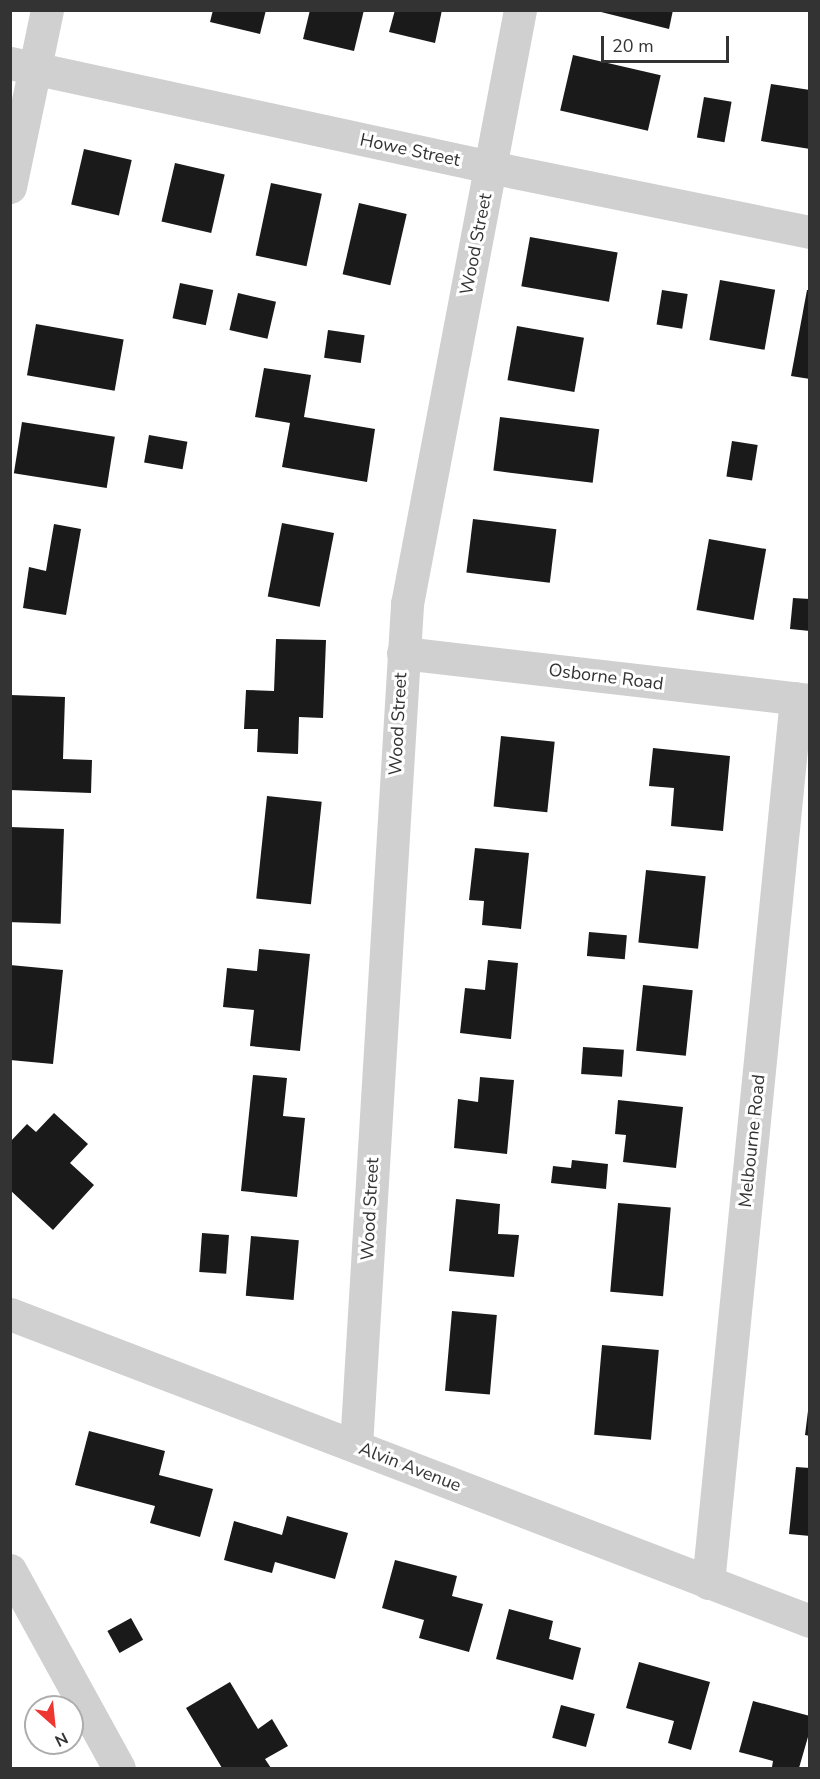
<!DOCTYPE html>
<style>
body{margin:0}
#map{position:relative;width:820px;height:1779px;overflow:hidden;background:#fff;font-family:"Nunito Sans",sans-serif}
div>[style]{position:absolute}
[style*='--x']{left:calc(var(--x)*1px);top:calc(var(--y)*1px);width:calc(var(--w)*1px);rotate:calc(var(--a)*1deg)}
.building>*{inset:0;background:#1a1a1a;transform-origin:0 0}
.street>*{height:33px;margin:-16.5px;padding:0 16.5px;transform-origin:16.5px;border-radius:16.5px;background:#d0d0d0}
span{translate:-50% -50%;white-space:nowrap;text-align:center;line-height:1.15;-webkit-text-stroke:6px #fff;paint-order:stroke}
.street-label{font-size:18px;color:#333}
.frame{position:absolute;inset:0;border:12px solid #333;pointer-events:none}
.north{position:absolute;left:24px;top:1695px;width:60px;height:60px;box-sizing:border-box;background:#fff;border:2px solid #adadad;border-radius:50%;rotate:153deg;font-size:16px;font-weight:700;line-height:24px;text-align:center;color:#333}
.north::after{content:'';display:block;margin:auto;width:21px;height:27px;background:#ee3730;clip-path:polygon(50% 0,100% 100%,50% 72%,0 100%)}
.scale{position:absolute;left:601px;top:36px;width:128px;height:27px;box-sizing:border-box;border:3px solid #333;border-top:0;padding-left:8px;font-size:18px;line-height:21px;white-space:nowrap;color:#333;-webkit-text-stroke:4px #fff;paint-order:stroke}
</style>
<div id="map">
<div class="building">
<i style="clip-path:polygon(213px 10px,266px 10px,260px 34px,210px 22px)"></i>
<i style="clip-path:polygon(310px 10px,364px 10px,354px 51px,303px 39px)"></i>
<i style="clip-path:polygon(395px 10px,442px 10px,435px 43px,389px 32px)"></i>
<i style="clip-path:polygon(593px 10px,673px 10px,669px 29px)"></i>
<i style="left:573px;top:55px;width:90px;height:57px;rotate:13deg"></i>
<i style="clip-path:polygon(771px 84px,810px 90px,810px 149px,761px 141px)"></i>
<i style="left:704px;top:97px;width:28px;height:41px;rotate:10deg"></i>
<i style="left:84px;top:149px;width:49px;height:57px;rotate:13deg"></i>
<i style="left:175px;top:163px;width:51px;height:60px;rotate:13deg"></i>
<i style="left:271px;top:183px;width:52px;height:74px;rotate:12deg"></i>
<i style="left:359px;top:203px;width:49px;height:73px;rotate:13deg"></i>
<i style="left:530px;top:237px;width:89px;height:50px;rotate:10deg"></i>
<i style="left:720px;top:280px;width:56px;height:61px;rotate:10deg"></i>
<i style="left:180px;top:283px;width:34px;height:36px;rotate:12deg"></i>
<i style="left:662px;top:290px;width:26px;height:35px;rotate:9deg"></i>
<i style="clip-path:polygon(807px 290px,810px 290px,810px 379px,791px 376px)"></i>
<i style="left:238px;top:293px;width:39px;height:38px;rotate:13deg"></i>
<i style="left:36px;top:324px;width:89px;height:52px;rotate:10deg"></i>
<i style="left:517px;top:326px;width:68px;height:55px;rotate:10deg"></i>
<i style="left:328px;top:330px;width:37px;height:28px;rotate:8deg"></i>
<i style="clip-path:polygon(264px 368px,311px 375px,304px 417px,375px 429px,367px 482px,282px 467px,290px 423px,255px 417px)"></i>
<i style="left:500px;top:417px;width:100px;height:54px;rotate:7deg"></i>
<i style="left:22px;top:422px;width:94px;height:52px;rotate:9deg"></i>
<i style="left:149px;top:435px;width:39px;height:28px;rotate:10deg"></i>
<i style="left:732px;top:441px;width:26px;height:36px;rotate:9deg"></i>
<i style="left:473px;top:519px;width:84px;height:54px;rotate:7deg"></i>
<i style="left:282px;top:523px;width:53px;height:75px;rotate:11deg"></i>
<i style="clip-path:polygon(54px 524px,81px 529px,66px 615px,23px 608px,29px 567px,46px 571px)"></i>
<i style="left:709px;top:539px;width:58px;height:72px;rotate:10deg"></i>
<i style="clip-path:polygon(793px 598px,810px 599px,810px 631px,790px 629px)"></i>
<i style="clip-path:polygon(276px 639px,326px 640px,323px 718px,299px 717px,298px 754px,257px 752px,258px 729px,244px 729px,246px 690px,274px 691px)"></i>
<i style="clip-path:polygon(11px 695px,65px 697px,63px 759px,92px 760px,91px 793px,10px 790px)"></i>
<i style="left:501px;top:736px;width:54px;height:71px;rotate:6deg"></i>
<i style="clip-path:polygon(653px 748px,730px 756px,723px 831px,671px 826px,674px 788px,649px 786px)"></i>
<i style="left:267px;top:796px;width:55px;height:103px;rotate:6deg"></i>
<i style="left:10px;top:827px;width:54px;height:95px;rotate:2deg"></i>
<i style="clip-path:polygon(475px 848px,529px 853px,521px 929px,482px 925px,484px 901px,469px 900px)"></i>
<i style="left:646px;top:870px;width:60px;height:73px;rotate:6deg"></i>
<i style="left:589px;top:932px;width:38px;height:24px;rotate:5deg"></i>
<i style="clip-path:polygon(259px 949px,310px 954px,300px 1051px,250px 1046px,254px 1010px,223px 1007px,227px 968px,257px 971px)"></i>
<i style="clip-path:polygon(488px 960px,518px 963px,511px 1039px,460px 1033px,465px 988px,485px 990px)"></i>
<i style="clip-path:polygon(10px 965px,63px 970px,53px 1064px,10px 1060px)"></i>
<i style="left:643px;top:985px;width:50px;height:66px;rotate:6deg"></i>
<i style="left:583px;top:1047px;width:41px;height:27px;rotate:4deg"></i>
<i style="clip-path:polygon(253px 1075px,287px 1078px,283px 1116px,305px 1118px,297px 1197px,241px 1191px)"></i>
<i style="clip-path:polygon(480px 1077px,514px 1080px,507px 1154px,454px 1148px,458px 1099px,478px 1102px)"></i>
<i style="clip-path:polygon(618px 1100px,683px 1107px,676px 1168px,623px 1162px,626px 1135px,615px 1134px)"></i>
<i style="clip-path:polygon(54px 1113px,88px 1144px,70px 1163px,94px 1185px,53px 1230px,10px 1190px,10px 1142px,27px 1124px,36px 1132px)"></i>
<i style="clip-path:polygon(572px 1160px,608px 1164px,606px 1189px,551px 1183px,553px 1166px,571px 1168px)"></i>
<i style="clip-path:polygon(456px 1199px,500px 1204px,498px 1234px,519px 1235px,514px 1277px,449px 1271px)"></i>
<i style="left:618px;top:1203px;width:53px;height:89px;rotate:5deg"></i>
<i style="left:202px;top:1233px;width:27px;height:39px;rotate:4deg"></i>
<i style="left:251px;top:1236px;width:48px;height:60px;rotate:5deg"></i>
<i style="left:452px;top:1311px;width:45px;height:80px;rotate:5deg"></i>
<i style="left:602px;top:1345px;width:57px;height:90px;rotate:5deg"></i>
<i style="clip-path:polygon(808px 1411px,810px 1411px,810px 1436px,805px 1435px)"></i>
<i style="clip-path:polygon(89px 1431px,165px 1451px,159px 1475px,213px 1489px,200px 1537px,150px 1523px,155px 1506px,75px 1485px)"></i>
<i style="clip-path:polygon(796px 1467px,810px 1468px,810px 1536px,789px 1534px)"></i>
<i style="clip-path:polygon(287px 1516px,348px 1533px,335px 1579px,275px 1562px,272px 1573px,224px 1560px,234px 1521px,282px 1535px)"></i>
<i style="clip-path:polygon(395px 1560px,457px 1576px,452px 1596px,483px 1604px,469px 1652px,419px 1638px,424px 1620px,382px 1608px)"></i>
<i style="clip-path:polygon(509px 1609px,553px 1621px,549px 1639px,581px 1648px,573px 1680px,496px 1659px)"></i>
<i style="left:131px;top:1618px;width:25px;height:27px;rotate:61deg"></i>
<i style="clip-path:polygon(639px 1662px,710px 1682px,691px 1750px,668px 1743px,674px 1721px,626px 1708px)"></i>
<i style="clip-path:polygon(230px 1682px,258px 1729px,272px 1719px,288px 1746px,265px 1759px,271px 1768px,222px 1768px,186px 1708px)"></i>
<i style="clip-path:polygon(753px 1701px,810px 1716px,810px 1730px,799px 1768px,772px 1767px,773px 1761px,739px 1752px)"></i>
<i style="left:561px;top:1705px;width:35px;height:34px;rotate:15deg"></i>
</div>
<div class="street">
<i style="--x:10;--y:63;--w:491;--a:12.2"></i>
<i style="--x:490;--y:167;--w:327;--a:11.5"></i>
<i style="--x:10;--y:187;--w:181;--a:-78.2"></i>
<i style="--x:403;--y:653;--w:410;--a:6.6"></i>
<i style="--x:10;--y:1314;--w:857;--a:20.99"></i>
<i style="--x:356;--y:1446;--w:844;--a:-86.53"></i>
<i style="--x:407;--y:604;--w:605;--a:-79.23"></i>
<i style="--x:10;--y:1570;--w:226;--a:61.2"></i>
<i style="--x:708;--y:1583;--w:889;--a:-84.32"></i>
</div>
<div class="street-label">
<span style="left:410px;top:150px;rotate:12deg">Howe Street</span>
<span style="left:476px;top:244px;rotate:-79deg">Wood Street</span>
<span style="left:606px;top:677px;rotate:7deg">Osborne Road</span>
<span style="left:398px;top:724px;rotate:-87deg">Wood Street</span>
<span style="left:752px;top:1141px;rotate:-84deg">Melbourne Road</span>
<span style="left:370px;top:1209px;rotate:-87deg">Wood Street</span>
<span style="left:410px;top:1467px;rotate:21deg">Alvin Avenue</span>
</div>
<div class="frame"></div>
<div class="north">N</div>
<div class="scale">20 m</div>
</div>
